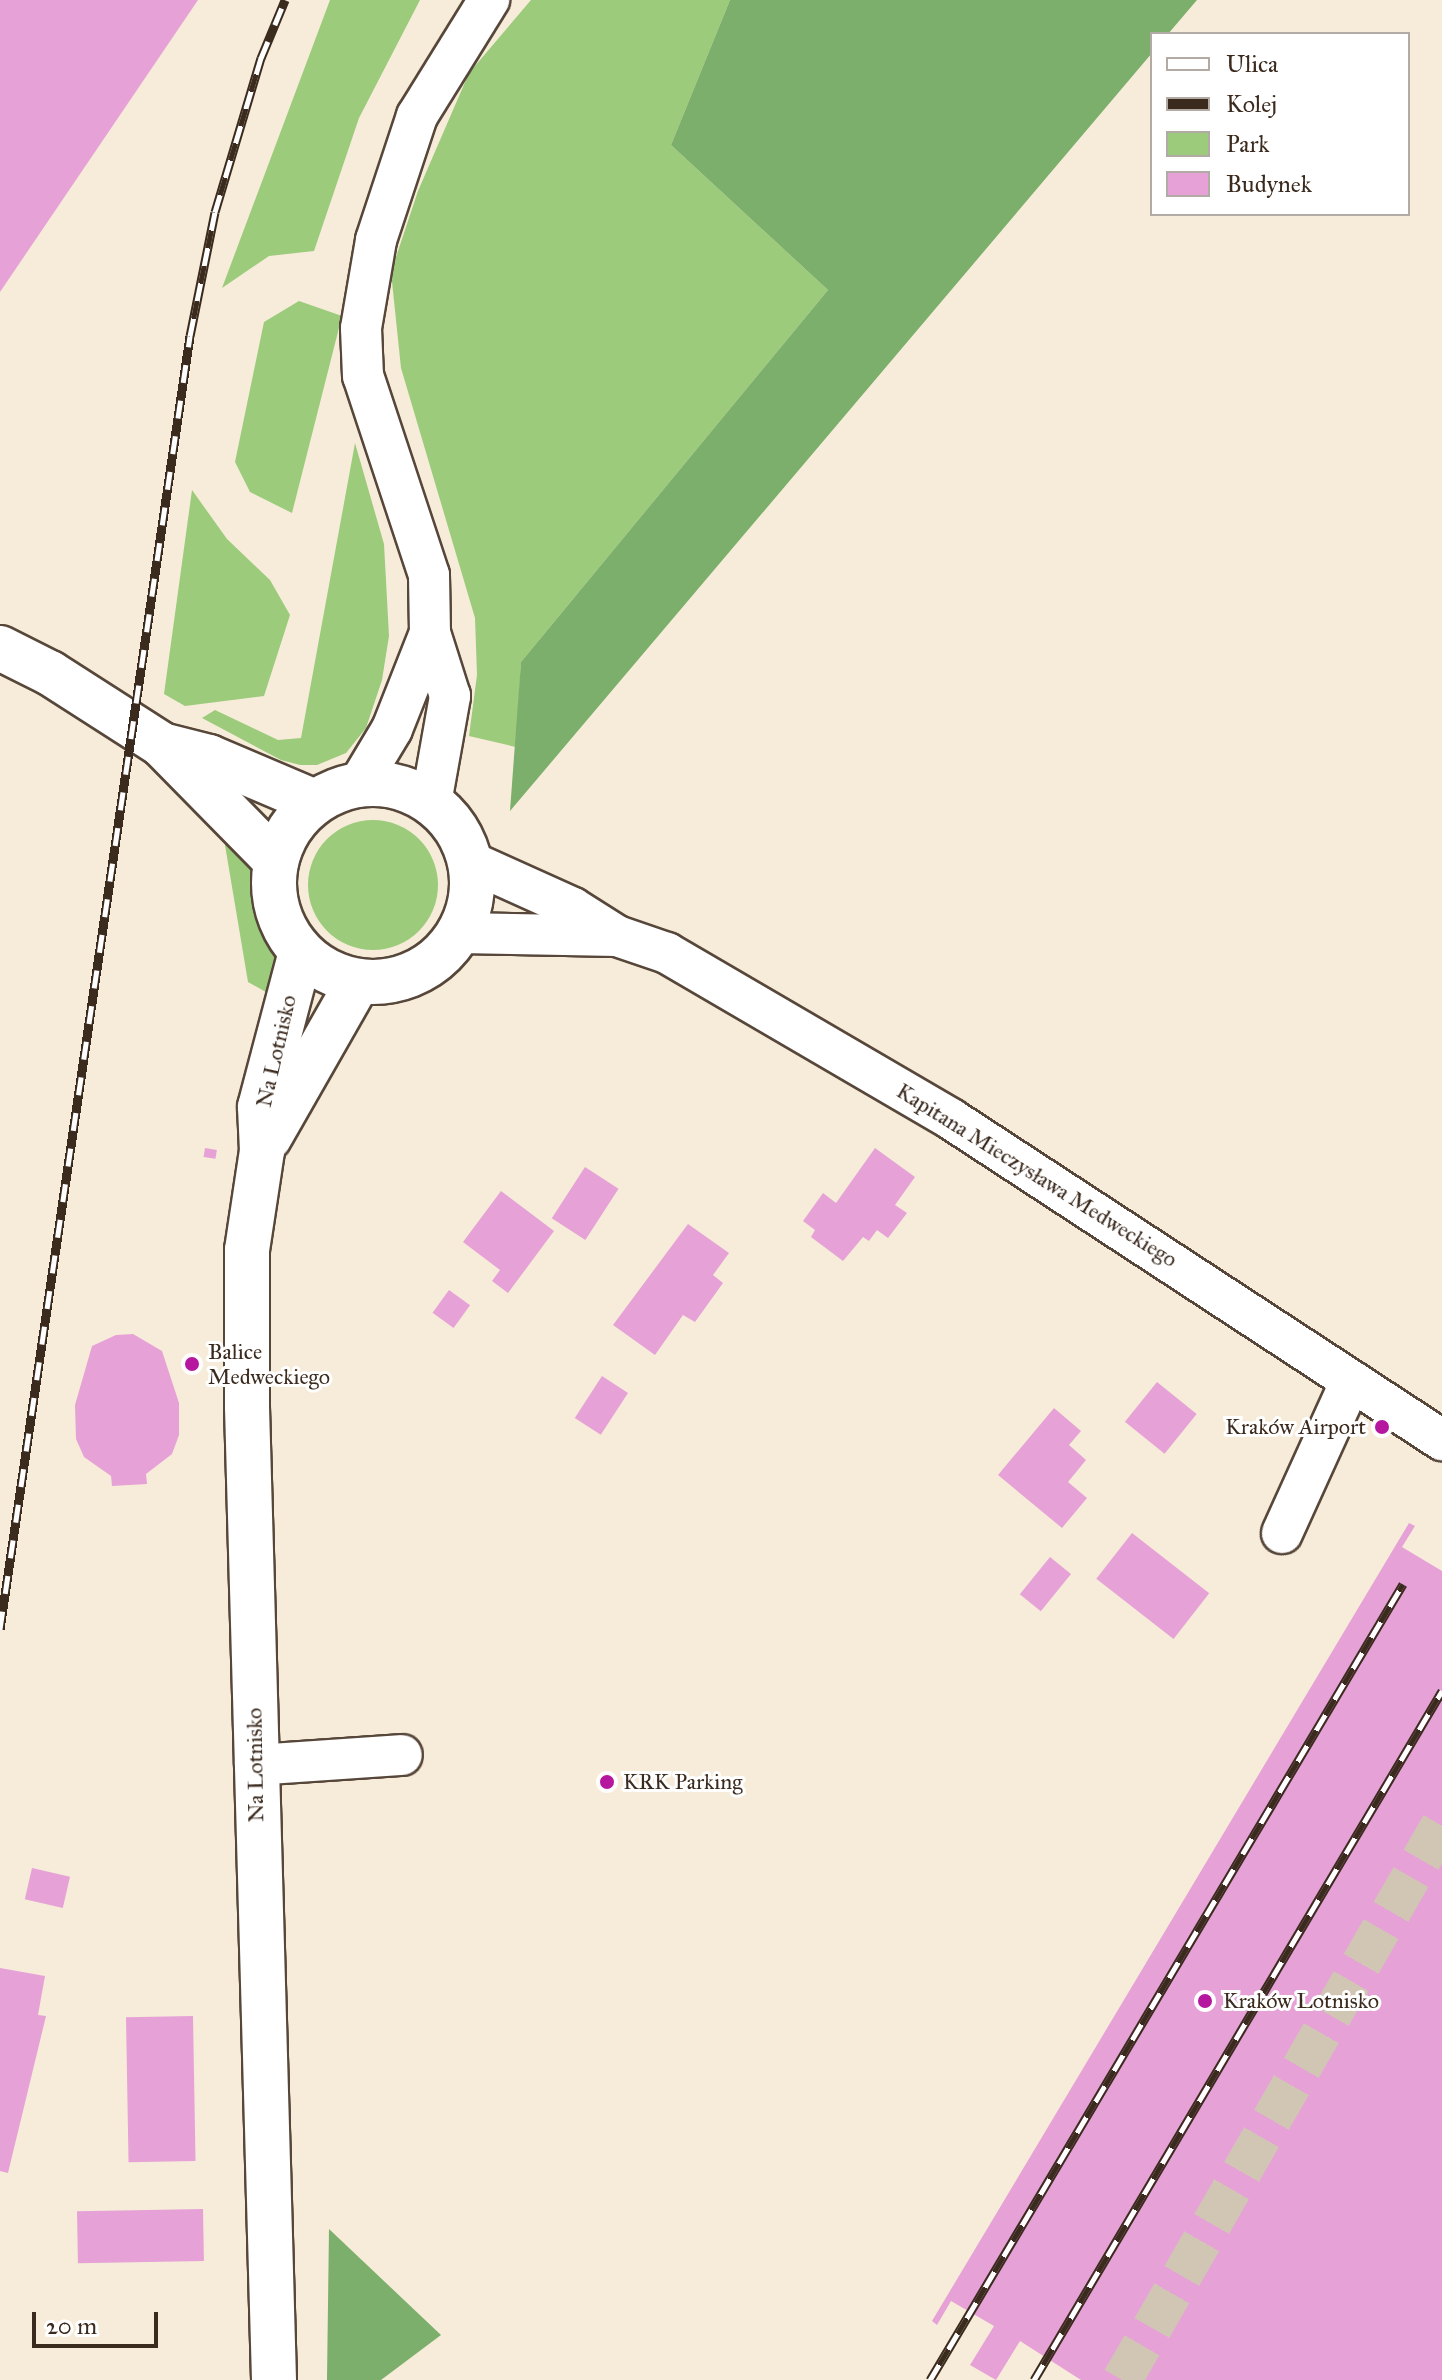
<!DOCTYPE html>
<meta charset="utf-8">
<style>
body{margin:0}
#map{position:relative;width:1442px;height:2380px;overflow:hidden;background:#f6ecd9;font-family:"IM FELL Great Primer",serif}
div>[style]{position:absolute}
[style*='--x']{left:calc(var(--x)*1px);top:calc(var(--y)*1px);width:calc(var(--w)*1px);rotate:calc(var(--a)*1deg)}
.green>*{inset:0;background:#9bcb7b}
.round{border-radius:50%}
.forest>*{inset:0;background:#7caf6b}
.building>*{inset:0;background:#e6a2d7;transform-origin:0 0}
.minor-tunnel>*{height:40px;margin-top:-20px;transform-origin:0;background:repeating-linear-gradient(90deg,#d1c5b4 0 40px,transparent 0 60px)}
.roads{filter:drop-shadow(2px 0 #57473a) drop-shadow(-2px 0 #57473a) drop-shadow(0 2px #57473a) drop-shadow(0 -2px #57473a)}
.minor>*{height:40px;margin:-20px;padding:0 20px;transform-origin:20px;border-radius:20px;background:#fff}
.major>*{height:44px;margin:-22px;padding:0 22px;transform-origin:22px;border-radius:22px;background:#fff}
.major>.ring{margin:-22px;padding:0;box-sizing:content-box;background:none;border:44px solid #fff;border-radius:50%}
.rail>*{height:9px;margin-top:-4.5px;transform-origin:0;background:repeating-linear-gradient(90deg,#fff 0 18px,#3b2a1e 0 36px);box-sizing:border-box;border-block:2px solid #3b2a1e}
.dots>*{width:22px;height:22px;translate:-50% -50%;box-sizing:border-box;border:4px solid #fff;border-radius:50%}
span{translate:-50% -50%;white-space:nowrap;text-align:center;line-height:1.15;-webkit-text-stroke:6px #fff;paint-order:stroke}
.street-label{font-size:22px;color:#3b2a1e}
.poi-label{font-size:22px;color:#3b2a1e}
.left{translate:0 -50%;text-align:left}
.right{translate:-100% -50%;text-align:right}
.legend{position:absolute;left:1150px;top:32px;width:260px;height:184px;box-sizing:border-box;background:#fff;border:2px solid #b1aaa5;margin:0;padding:10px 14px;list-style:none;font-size:24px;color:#3b2a1e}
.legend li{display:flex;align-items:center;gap:16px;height:40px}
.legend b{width:40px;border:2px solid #b1aaa5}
.scale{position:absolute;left:32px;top:2312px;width:126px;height:36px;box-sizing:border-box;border:4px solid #3b2a1e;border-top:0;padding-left:10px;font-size:24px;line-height:28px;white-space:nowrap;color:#3b2a1e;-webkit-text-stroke:6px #fff;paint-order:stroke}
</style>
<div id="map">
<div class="green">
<i style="clip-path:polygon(330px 0,420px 0,359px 118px,314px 251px,269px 256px,222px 288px)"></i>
<i style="clip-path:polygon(531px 0,730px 0,671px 145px,828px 290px,521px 662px,516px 747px,469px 736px,477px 675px,475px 618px,401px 368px,391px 272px,418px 191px,469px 73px)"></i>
<i style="clip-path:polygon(299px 301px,342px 316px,292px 513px,250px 492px,235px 462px,264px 322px)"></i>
<i style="clip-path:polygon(355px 443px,384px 544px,389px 636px,382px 680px,366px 728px,346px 753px,317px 765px,300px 765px,281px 760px,202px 718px,215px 710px,278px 740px,301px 738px)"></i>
<i style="clip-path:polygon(192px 490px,227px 539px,270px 580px,290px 615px,264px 696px,185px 706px,164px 694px)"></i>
<i class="round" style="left:308px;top:820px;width:130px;height:130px"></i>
<i style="clip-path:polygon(231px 837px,256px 874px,276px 956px,273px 996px,248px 982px,225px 845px)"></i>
</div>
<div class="forest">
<i style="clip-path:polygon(730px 0,1197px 0,1168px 34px,1152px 34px,1152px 53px,510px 811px,521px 662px,828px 290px,671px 145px)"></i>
<i style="clip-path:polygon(329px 2229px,441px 2335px,381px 2380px,327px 2380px)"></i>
</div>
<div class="building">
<i style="clip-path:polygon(0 0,198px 0,0 292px)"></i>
<i style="left:205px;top:1148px;width:12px;height:9px;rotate:9deg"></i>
<i style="clip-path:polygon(875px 1148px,915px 1177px,895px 1205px,907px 1213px,888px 1238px,877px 1230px,869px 1241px,863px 1237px,843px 1261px,811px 1237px,815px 1230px,803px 1221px,823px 1193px,836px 1203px)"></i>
<i style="left:585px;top:1167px;width:40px;height:61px;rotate:33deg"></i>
<i style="clip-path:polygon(501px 1191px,554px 1231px,508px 1293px,492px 1281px,500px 1270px,463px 1242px)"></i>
<i style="clip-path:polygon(688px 1224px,729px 1253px,713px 1275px,723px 1283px,695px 1322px,683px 1315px,655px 1355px,613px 1325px)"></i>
<i style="left:449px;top:1290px;width:26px;height:28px;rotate:36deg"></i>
<i style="clip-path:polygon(133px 1334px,162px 1351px,179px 1403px,179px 1435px,172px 1454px,146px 1474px,147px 1484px,112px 1486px,111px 1476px,84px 1457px,76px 1439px,75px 1405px,92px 1346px,116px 1335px)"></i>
<i style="left:602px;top:1376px;width:31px;height:50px;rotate:33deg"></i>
<i style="left:1157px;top:1382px;width:51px;height:51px;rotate:39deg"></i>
<i style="clip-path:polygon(1054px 1408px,1081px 1431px,1069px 1445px,1086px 1460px,1068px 1482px,1087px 1498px,1062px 1528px,998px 1475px)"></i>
<i style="clip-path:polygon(1409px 1523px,1415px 1526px,1402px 1547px,1442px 1571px,1442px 2380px,1081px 2380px,1020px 2341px,996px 2380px,970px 2365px,994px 2326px,951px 2301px,937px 2325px,932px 2321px)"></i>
<i style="left:1132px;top:1533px;width:98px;height:58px;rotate:38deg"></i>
<i style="left:1050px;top:1557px;width:27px;height:48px;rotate:39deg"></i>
<i style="left:32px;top:1868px;width:39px;height:32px;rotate:13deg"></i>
<i style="clip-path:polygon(0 1968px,45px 1976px,38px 2015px,46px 2016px,8px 2173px,0 2171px)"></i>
<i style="left:193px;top:2016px;width:145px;height:67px;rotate:89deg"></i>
<i style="left:203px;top:2209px;width:52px;height:126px;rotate:89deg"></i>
</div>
<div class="minor-tunnel">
<i style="--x:1122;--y:2380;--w:642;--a:-60.12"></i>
</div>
<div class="roads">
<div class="minor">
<i style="--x:359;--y:784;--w:64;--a:-59"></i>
<i style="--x:392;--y:729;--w:103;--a:-68.4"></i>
<i style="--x:431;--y:803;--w:109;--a:-79.9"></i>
<i style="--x:450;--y:696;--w:66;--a:-107.6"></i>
<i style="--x:430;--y:633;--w:58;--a:-91"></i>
<i style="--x:429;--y:575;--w:210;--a:-108.3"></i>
<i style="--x:363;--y:376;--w:48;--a:-92.4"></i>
<i style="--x:361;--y:328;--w:89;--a:-80.3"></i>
<i style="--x:376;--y:240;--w:131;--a:-71.7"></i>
<i style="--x:417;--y:116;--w:137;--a:-58.2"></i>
<i style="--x:471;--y:862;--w:112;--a:24.3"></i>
<i style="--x:573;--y:908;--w:52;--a:32.5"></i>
<i style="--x:617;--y:936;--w:53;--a:18.8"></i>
<i style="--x:667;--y:953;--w:329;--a:30.3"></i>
<i style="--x:951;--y:1119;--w:587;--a:33.18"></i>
<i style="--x:460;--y:933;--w:157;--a:1.1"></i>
<i style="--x:1282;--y:1533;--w:167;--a:-65.6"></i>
<i style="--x:255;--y:1765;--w:147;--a:-3.9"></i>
</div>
<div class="major">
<i style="--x:0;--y:648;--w:56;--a:26.6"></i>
<i style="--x:50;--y:673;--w:133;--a:32.7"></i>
<i style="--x:162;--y:745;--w:163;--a:45.5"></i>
<i style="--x:162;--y:745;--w:49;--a:14.3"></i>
<i style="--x:209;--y:757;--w:115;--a:23"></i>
<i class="ring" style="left:274px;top:784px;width:154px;height:154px"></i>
<i style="--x:269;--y:1138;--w:180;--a:-60.3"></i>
<i style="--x:274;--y:2380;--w:974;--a:-91.59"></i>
<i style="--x:247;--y:1406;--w:156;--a:-90"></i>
<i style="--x:247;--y:1250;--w:100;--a:-81.4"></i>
<i style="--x:262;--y:1151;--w:44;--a:-92.6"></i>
<i style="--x:260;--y:1107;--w:160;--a:-75.2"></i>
</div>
</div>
<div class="rail">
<i style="--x:0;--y:1629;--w:1307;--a:-81.64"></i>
<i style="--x:190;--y:336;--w:126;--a:-78.6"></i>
<i style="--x:215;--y:212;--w:161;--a:-73.4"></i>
<i style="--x:261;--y:58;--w:63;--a:-67.5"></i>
<i style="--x:930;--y:2380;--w:926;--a:-59.28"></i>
<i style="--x:1034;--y:2380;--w:801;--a:-59.37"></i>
</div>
<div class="dots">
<i style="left:192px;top:1364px;background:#b5179e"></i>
<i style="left:1382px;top:1427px;background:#b5179e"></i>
<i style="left:607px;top:1782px;background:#b5179e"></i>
<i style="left:1205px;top:2001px;background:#b5179e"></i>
</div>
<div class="street-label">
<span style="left:276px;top:1051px;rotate:-77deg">Na Lotnisko</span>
<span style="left:1037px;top:1175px;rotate:32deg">Kapitana Mieczysława Medweckiego</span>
<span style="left:255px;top:1765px;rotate:-91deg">Na Lotnisko</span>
</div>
<div class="poi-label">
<span class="left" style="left:208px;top:1364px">Balice<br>Medweckiego</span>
<span class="right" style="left:1366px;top:1427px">Kraków Airport</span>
<span class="left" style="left:623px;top:1782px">KRK Parking</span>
<span class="left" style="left:1223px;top:2001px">Kraków Lotnisko</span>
</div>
<ul class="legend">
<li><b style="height:10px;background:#fff"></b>Ulica</li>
<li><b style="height:10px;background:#3b2a1e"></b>Kolej</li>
<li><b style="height:22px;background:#9bcb7b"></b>Park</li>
<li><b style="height:22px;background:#e6a2d7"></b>Budynek</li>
</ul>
<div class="scale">20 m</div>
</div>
